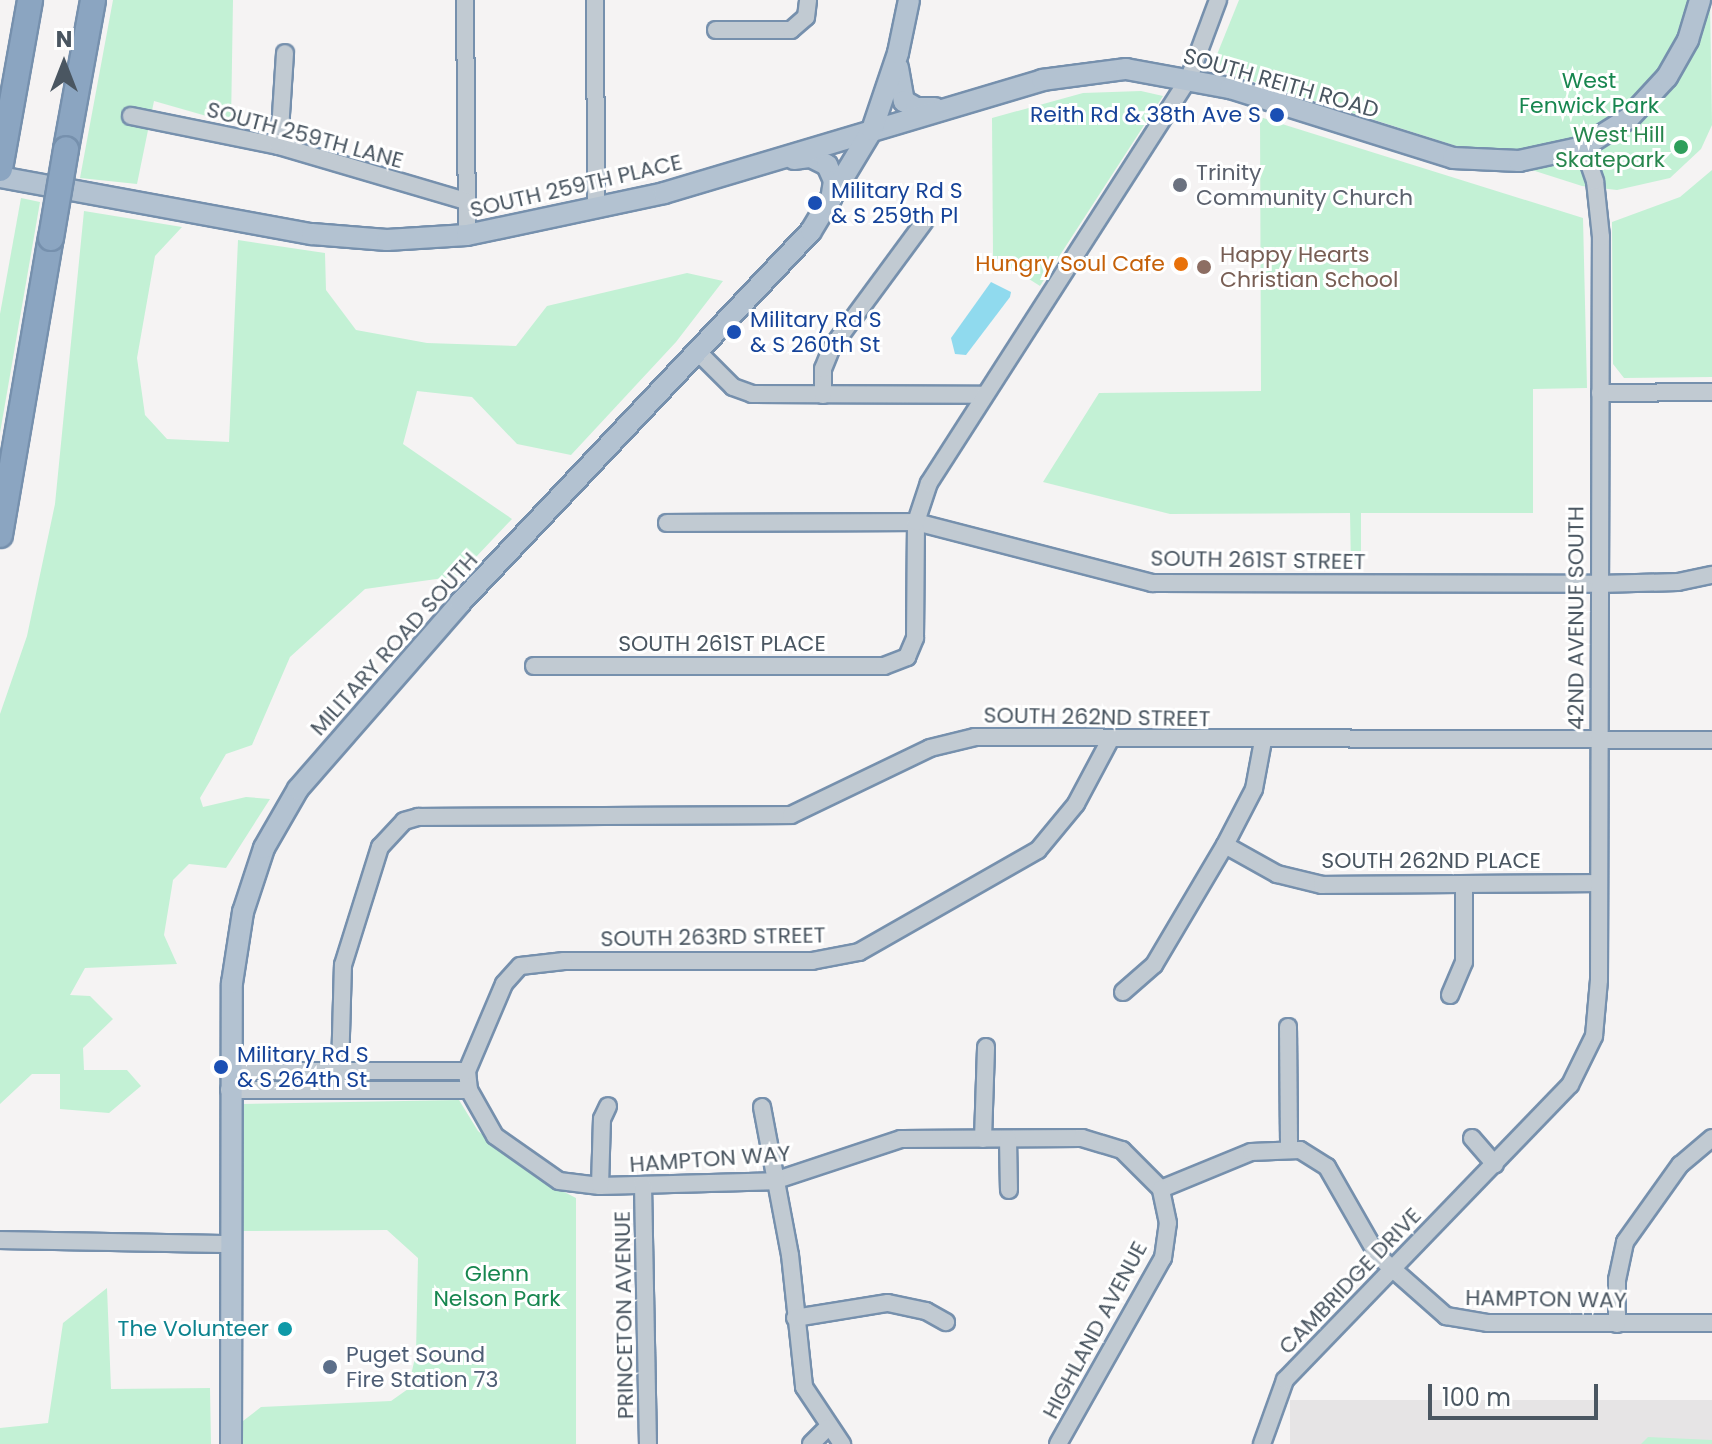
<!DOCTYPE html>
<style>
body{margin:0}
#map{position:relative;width:1712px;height:1444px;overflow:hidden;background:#f5f3f3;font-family:Poppins,sans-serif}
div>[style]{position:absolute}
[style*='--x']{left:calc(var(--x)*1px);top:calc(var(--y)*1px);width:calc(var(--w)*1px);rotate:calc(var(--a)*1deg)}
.education>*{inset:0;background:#e6e4e5;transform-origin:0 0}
.green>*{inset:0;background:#c3f1d5}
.water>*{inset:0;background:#90daee}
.roads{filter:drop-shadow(2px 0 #7690ad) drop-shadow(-2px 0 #7690ad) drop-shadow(0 2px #7690ad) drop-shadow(0 -2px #7690ad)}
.minor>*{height:16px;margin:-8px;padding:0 8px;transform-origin:8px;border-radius:8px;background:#c1cad2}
.major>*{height:20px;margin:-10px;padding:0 10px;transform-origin:10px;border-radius:10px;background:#b3c2d1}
.highway>*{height:24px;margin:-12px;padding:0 12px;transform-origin:12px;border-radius:12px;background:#8ba5c1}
.bridges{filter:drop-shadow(2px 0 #7690ad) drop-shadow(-2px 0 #7690ad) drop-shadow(0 2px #7690ad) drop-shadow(0 -2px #7690ad)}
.highway-bridge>*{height:24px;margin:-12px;padding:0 12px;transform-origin:12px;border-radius:12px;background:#8ba5c1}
.dots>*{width:22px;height:22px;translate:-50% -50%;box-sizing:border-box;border:4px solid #fff;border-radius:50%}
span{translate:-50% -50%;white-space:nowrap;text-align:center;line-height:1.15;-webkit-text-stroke:6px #fff;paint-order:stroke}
.park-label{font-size:22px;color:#17864f}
.street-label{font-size:22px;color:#4a5661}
.transit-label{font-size:22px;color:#164399}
.right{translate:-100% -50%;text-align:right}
.left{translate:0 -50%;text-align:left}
.leisure-label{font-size:22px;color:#27864d}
.worship-label{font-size:22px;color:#5b616d}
.education-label{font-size:22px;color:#785e54}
.food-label{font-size:22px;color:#c56008}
.culture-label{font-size:22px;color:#0d838f}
.service-label{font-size:22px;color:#4e5e75}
.north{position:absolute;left:24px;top:24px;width:80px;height:80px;-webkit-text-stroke:6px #fff;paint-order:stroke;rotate:0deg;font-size:22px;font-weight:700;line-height:32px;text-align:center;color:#4a5661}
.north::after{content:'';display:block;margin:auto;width:28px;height:36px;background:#4a5661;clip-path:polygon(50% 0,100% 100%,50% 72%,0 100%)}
.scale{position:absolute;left:1428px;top:1384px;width:170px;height:36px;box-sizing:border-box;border:4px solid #4a5661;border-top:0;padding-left:10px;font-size:24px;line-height:28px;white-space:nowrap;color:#4a5661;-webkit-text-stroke:6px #fff;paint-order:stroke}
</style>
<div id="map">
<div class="education">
<i style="left:1712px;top:1400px;width:44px;height:422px;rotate:90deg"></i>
</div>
<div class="green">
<i style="clip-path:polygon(113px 0,233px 0,231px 123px,154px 101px,137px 184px,80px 178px)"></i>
<i style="clip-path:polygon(1239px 0,1710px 0,1712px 125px,1701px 149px,1670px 178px,1617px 190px,1582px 186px,1224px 72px,1216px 57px)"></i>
<i style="clip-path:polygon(1141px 91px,1163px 96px,1040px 286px,993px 256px,992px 118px,1083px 93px)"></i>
<i style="clip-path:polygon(1260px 117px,1583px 218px,1587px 388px,1533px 389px,1533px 513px,1361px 513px,1361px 568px,1351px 568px,1350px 513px,1170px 514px,1043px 482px,1099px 393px,1261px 391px)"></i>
<i style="clip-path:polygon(1712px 170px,1712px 377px,1624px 378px,1613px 364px,1612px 222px,1680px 197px)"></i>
<i style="clip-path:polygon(21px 198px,40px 202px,0 433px,0 314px)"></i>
<i style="clip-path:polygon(84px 211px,182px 227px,155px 256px,137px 358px,145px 415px,167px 439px,229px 442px,238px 240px,325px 253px,326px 290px,356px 330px,427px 343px,516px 346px,547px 306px,687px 273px,723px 281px,676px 342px,571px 455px,517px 444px,472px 397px,417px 391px,403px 444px,512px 519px,458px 576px,365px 589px,290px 657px,252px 745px,226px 754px,200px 798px,203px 807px,246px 797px,270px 799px,226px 868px,189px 864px,173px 880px,164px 935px,177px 964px,85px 968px,70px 995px,90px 996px,113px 1019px,83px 1048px,84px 1070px,127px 1070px,141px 1086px,109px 1113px,60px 1109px,60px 1074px,32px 1074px,0 1104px,0 714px,27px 636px,55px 504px)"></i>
<i style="clip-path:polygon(459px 1100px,478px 1131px,535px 1177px,576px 1198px,576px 1444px,243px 1444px,243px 1421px,261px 1407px,391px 1401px,408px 1389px,416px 1353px,418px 1258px,387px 1230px,243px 1231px,240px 1104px)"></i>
<i style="clip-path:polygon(107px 1288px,111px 1389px,210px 1388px,211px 1444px,0 1444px,0 1428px,48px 1423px,63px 1323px)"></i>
<i style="clip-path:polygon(1648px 1437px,1712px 1440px,1712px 1444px,1641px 1444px)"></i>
</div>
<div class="water">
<i style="clip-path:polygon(991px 282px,1011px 292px,1010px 297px,966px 355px,955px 354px,951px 338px)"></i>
</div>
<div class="roads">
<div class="minor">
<i style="--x:465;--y:0;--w:235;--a:89.5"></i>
<i style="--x:595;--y:0;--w:209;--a:89.7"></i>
<i style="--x:716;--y:30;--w:75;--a:0"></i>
<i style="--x:791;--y:30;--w:20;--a:-41"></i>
<i style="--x:806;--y:17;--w:17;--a:-83"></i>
<i style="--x:131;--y:116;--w:151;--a:11.5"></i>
<i style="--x:279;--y:146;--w:195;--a:16.4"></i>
<i style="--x:279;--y:146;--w:93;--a:-86.3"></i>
<i style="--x:699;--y:353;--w:48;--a:45"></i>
<i style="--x:733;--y:387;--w:20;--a:20"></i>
<i style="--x:752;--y:394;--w:230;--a:0.2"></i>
<i style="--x:1600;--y:393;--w:112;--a:-0.5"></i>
<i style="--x:823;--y:395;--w:26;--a:-90"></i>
<i style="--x:823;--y:369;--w:24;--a:-68"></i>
<i style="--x:832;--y:347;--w:155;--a:-53.6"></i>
<i style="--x:667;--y:523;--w:249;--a:-0.2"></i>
<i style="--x:916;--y:522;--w:244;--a:14.5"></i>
<i style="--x:1152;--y:583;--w:446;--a:0.1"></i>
<i style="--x:1598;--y:584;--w:80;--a:-1.4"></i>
<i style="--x:1678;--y:582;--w:35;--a:-12"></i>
<i style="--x:534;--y:666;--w:350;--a:0"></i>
<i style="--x:884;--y:666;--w:25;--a:-21"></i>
<i style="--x:907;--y:657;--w:21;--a:-67"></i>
<i style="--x:915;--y:638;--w:116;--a:-89.5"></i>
<i style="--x:916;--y:522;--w:41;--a:-71.6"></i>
<i style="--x:929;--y:483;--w:481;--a:-57.3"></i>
<i style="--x:1189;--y:78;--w:83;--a:-69.6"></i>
<i style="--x:1110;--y:740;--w:72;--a:118"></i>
<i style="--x:1076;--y:804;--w:60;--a:129.6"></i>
<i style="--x:1038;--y:850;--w:206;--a:150.3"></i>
<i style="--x:859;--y:952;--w:48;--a:169.2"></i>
<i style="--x:812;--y:961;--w:248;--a:180"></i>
<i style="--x:564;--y:961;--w:44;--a:173.5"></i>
<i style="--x:520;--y:966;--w:24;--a:132"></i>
<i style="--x:504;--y:984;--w:95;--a:113"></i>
<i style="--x:467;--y:1071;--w:19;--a:84"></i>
<i style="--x:469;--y:1090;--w:53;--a:60.5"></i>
<i style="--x:495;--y:1136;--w:78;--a:35.1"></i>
<i style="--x:559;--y:1181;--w:41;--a:7"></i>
<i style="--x:600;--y:1186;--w:174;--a:-1.6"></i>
<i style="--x:774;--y:1181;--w:134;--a:-18.3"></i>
<i style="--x:901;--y:1139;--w:181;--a:-0.3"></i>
<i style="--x:1082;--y:1138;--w:42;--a:16.7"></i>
<i style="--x:1122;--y:1150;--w:55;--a:45"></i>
<i style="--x:1161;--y:1189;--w:97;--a:-22.3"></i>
<i style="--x:1251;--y:1152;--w:49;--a:-2.3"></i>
<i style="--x:1300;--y:1150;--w:32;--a:32"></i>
<i style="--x:1327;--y:1167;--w:103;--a:60.2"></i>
<i style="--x:1378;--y:1256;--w:91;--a:41.4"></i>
<i style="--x:1446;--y:1316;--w:43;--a:9.5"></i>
<i style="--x:1488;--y:1323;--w:224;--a:0"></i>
<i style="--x:1225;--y:845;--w:60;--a:29.1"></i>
<i style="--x:1277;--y:874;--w:46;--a:13.7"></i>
<i style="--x:1322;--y:885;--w:276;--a:-0.4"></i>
<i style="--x:1123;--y:992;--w:41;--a:-41.1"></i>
<i style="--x:1154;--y:965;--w:139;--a:-59.4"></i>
<i style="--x:1225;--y:845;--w:63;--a:-62.6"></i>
<i style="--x:1254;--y:789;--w:49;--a:-79.4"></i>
<i style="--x:1450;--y:995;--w:36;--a:-67"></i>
<i style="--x:1464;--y:962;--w:76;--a:-90"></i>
<i style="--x:1288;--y:1027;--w:121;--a:89.5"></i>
<i style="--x:229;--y:1071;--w:238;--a:0"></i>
<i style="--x:229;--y:1090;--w:240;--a:0"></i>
<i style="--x:332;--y:1090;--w:21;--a:-67"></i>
<i style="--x:340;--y:1071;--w:106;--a:-88.4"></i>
<i style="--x:343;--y:965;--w:124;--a:-72.6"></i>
<i style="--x:380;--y:847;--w:35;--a:-47"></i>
<i style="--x:404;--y:821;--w:15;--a:-16"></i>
<i style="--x:418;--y:817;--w:373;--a:-0.3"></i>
<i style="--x:791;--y:815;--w:154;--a:-25.7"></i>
<i style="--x:930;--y:748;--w:46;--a:-13.7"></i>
<i style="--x:975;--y:737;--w:737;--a:0.23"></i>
<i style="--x:762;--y:1107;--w:151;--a:79.3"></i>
<i style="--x:790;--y:1255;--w:133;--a:83.9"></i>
<i style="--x:804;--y:1387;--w:69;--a:56.3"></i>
<i style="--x:1472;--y:1138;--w:35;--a:49"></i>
<i style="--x:983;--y:1139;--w:92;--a:-88.1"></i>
<i style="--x:1008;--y:1139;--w:51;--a:88.9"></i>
<i style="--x:643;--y:1185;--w:259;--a:88.9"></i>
<i style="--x:600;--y:1186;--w:67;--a:-88.3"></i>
<i style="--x:602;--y:1119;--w:14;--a:-65"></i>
<i style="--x:0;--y:1240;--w:229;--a:1"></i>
<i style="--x:795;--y:1318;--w:94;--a:-9.2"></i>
<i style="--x:888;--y:1303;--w:39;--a:12"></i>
<i style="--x:926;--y:1311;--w:23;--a:29"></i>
<i style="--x:1617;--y:1324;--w:44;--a:-90"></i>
<i style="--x:1617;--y:1280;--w:39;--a:-78"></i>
<i style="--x:1625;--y:1242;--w:95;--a:-54.5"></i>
<i style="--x:1680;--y:1165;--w:42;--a:-40.2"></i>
<i style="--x:811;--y:1444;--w:23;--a:-45"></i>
<i style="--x:1058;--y:1444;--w:214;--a:-60.6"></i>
<i style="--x:1163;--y:1258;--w:35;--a:-82"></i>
<i style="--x:1168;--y:1223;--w:35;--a:-102"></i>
<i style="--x:1262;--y:1444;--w:68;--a:-70.2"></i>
<i style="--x:1285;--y:1380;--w:410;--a:-46"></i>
<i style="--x:1570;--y:1085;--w:55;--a:-63.9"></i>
<i style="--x:1594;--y:1036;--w:56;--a:-84.9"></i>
<i style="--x:1599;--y:980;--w:743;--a:-89.85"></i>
<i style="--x:1601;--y:237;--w:56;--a:-96.1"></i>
<i style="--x:1595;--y:181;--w:36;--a:-109"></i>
</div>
<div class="major">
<i style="--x:898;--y:68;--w:34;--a:80"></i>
<i style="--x:904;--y:101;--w:14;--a:30"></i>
<i style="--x:916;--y:108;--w:19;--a:0"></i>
<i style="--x:794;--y:159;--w:17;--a:-7"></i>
<i style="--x:811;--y:157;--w:18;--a:27"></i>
<i style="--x:827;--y:165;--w:17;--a:66"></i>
<i style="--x:834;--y:181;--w:18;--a:99"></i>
<i style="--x:0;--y:177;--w:317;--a:10.4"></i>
<i style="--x:312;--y:234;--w:75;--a:4.6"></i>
<i style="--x:387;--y:240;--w:80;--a:-3.6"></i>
<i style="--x:467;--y:235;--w:201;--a:-12"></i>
<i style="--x:664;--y:193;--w:395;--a:-16.6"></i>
<i style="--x:1042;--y:80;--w:85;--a:-7.5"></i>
<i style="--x:1126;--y:69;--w:106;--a:10.4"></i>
<i style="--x:1230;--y:88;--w:234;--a:17.4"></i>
<i style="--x:1453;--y:158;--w:66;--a:2.6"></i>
<i style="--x:1519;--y:161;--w:66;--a:-12.3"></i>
<i style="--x:1583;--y:147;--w:54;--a:-32.2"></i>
<i style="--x:1629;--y:118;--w:56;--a:-47.2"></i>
<i style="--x:1667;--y:77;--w:43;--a:-60.4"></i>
<i style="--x:1688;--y:40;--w:42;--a:-73.3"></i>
<i style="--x:231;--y:1444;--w:461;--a:-89.9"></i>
<i style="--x:232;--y:983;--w:72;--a:-81.2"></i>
<i style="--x:243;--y:912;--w:67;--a:-71.8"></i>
<i style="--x:264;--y:848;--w:68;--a:-60"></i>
<i style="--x:298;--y:789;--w:247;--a:-48.9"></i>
<i style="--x:460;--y:603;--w:511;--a:-46.66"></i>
<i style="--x:811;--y:231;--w:118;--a:-58.9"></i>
<i style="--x:872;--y:130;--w:81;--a:-71.3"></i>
<i style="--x:898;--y:53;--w:54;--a:-78.3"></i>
</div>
<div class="highway">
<i style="--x:66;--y:149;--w:151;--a:-79.7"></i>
<i style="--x:0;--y:169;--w:172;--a:-79.9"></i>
<i style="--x:0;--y:535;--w:301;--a:-80.3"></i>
</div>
</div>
<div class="bridges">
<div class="highway-bridge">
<i style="--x:51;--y:238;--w:90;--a:-80.4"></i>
</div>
</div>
<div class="dots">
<i style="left:1277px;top:115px;background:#1a4fb4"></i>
<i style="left:1681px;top:147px;background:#2e9e5b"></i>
<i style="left:1180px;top:185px;background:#6b7280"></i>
<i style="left:815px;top:203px;background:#1a4fb4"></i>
<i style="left:1181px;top:264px;background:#e8710a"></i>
<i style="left:1204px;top:267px;background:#8d6e63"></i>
<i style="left:734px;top:332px;background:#1a4fb4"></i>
<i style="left:221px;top:1067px;background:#1a4fb4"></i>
<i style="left:285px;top:1329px;background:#0f9aa8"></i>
<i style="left:330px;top:1367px;background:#5c6f8a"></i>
</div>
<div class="park-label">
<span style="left:1589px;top:93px">West<br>Fenwick Park</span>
<span style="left:497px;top:1286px">Glenn<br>Nelson Park</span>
</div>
<div class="street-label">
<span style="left:1281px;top:83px;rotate:16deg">SOUTH REITH ROAD</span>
<span style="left:305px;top:135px;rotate:15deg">SOUTH 259TH LANE</span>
<span style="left:576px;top:186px;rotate:-13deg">SOUTH 259TH PLACE</span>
<span style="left:1258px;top:560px;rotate:1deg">SOUTH 261ST STREET</span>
<span style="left:1576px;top:618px;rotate:-90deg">42ND AVENUE SOUTH</span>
<span style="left:394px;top:644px;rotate:-48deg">MILITARY ROAD SOUTH</span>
<span style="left:722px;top:644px">SOUTH 261ST PLACE</span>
<span style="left:1097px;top:717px;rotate:1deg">SOUTH 262ND STREET</span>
<span style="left:1431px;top:861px">SOUTH 262ND PLACE</span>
<span style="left:713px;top:937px;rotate:-1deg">SOUTH 263RD STREET</span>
<span style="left:710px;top:1159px;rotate:-4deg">HAMPTON WAY</span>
<span style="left:1350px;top:1281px;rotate:-46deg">CAMBRIDGE DRIVE</span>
<span style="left:1546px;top:1299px;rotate:1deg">HAMPTON WAY</span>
<span style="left:624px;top:1315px;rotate:-91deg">PRINCETON AVENUE</span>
<span style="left:1095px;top:1330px;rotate:-62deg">HIGHLAND AVENUE</span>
</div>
<div class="transit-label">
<span class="right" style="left:1261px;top:115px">Reith Rd &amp; 38th Ave S</span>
<span class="left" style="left:831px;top:203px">Military Rd S<br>&amp; S 259th Pl</span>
<span class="left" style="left:750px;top:332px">Military Rd S<br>&amp; S 260th St</span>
<span class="left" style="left:237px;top:1067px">Military Rd S<br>&amp; S 264th St</span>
</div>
<div class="leisure-label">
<span class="right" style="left:1665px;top:147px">West Hill<br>Skatepark</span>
</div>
<div class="worship-label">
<span class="left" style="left:1196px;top:185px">Trinity<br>Community Church</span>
</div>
<div class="education-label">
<span class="left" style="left:1220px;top:267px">Happy Hearts<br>Christian School</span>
</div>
<div class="food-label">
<span class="right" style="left:1165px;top:264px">Hungry Soul Cafe</span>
</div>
<div class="culture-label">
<span class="right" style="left:269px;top:1329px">The Volunteer</span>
</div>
<div class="service-label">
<span class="left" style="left:346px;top:1367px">Puget Sound<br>Fire Station 73</span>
</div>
<div class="north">N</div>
<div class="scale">100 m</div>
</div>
